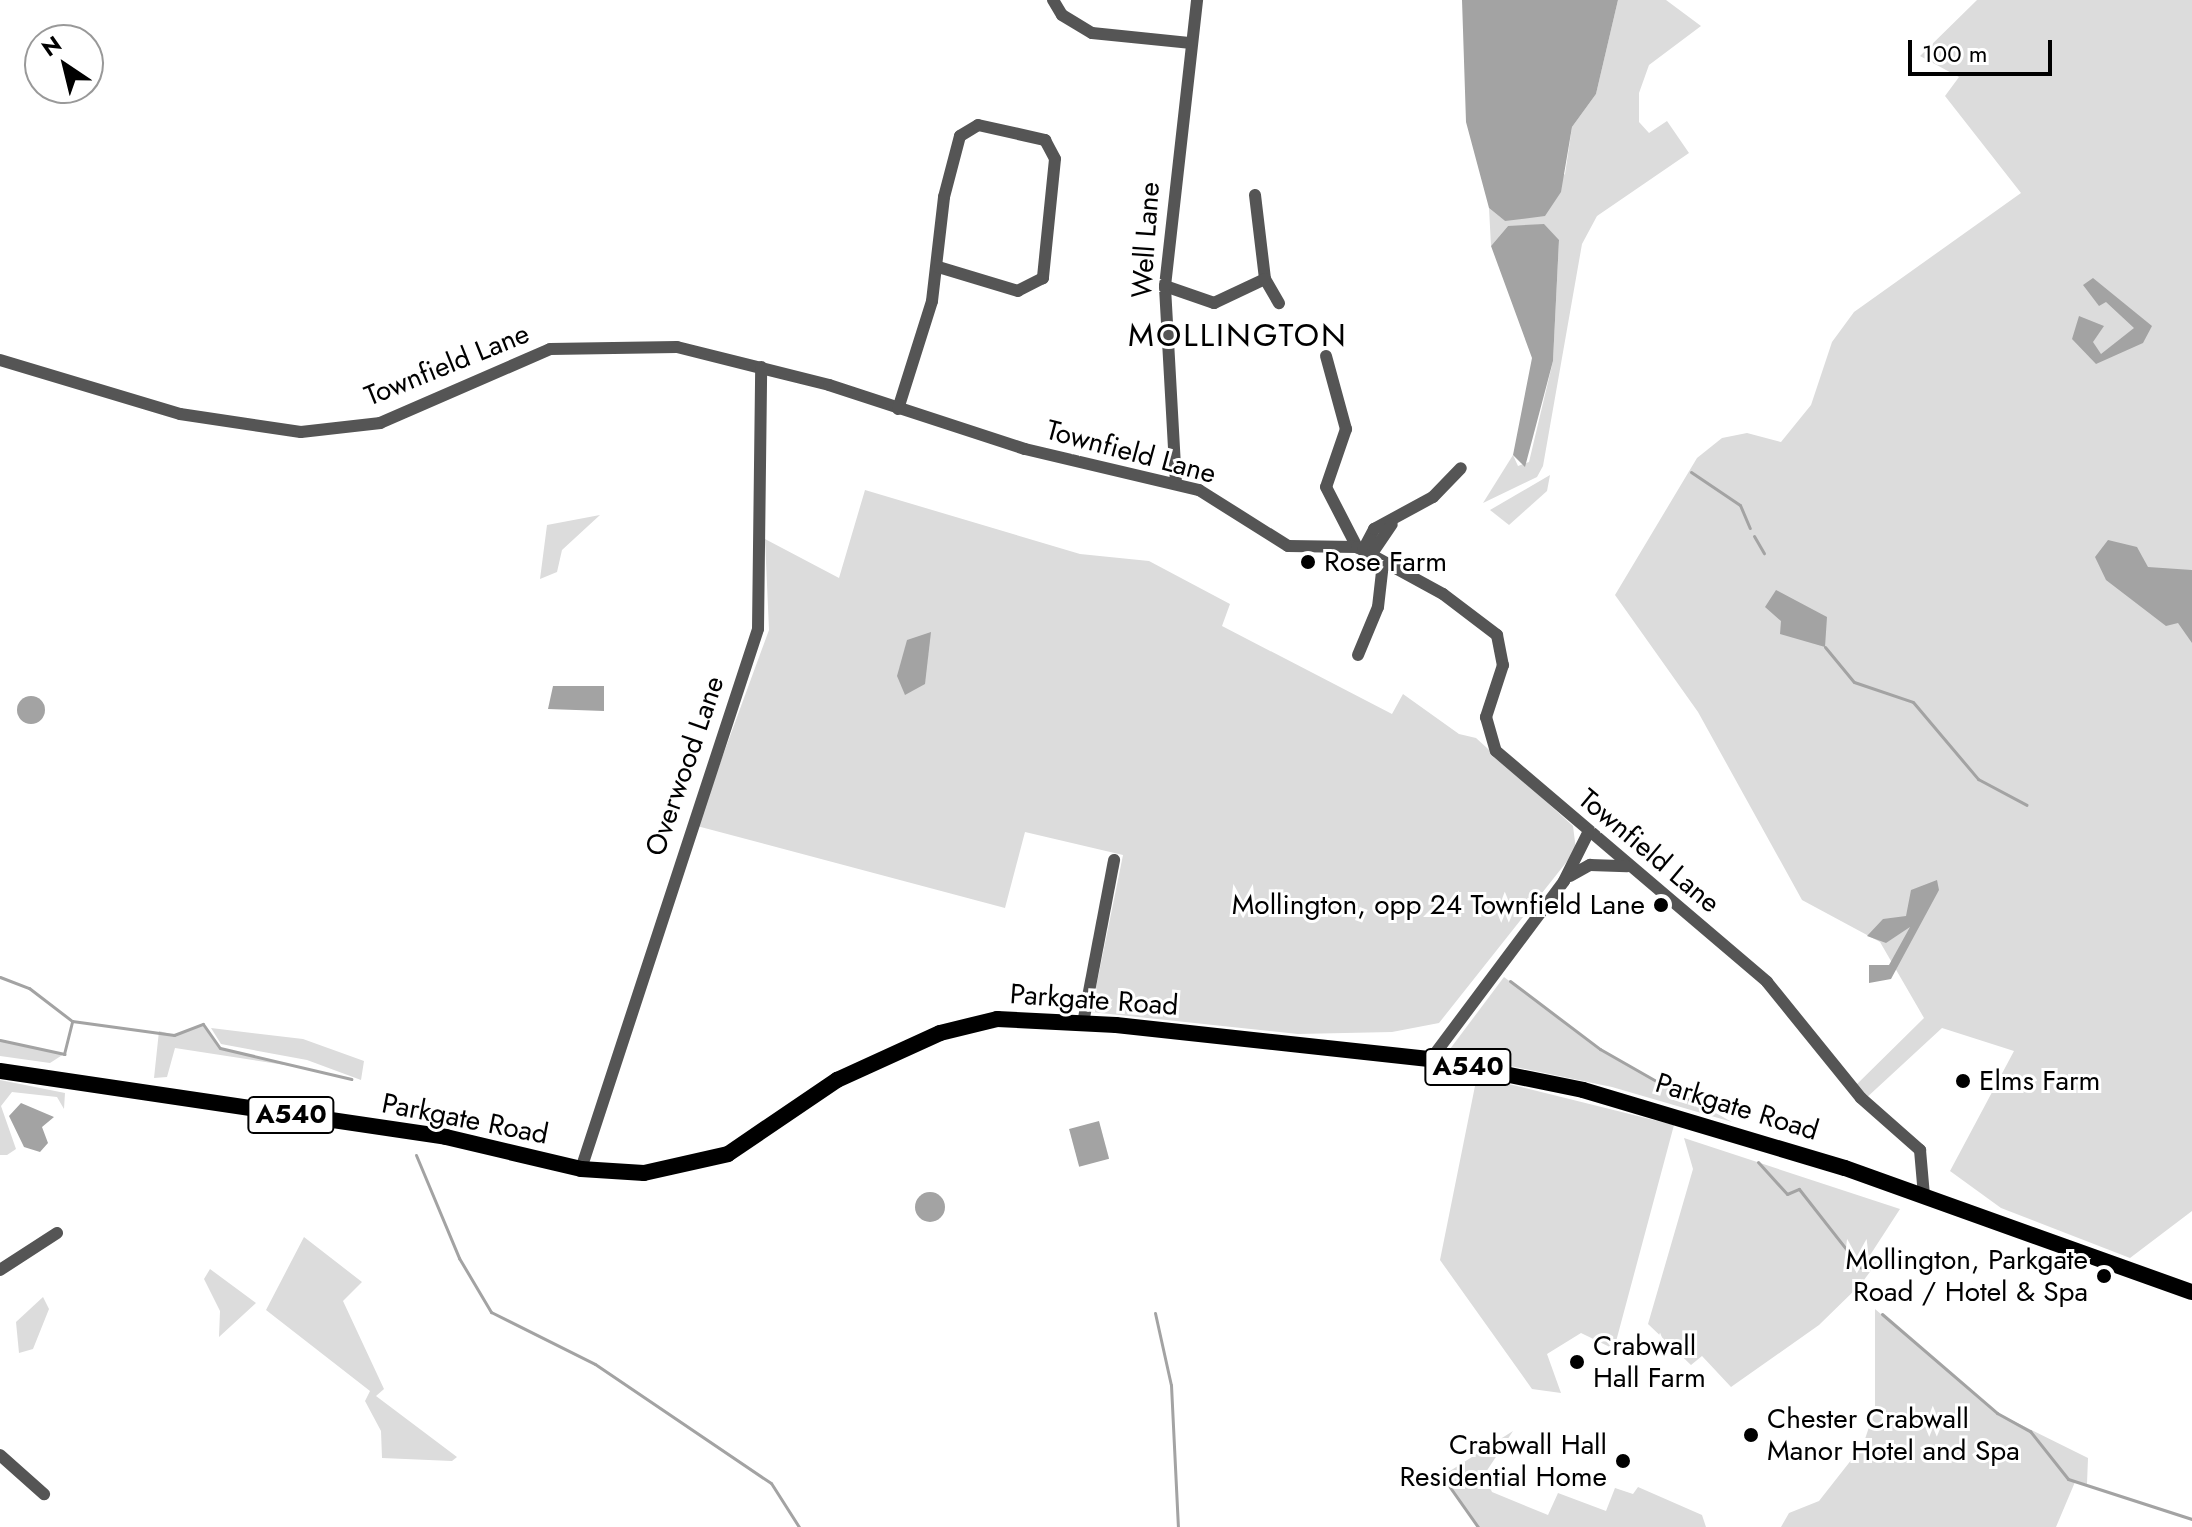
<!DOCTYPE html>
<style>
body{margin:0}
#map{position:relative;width:2192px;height:1527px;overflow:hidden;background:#fff;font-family:Jost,sans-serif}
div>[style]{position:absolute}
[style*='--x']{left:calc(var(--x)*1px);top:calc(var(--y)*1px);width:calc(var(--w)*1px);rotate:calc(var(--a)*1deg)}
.green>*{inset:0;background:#dcdcdc}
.water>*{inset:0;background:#a3a3a3;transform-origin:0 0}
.round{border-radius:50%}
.stream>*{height:3px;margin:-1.5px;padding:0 1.5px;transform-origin:1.5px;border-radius:1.5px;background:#a3a3a3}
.minor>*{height:12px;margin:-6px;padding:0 6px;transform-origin:6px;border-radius:6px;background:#555}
.major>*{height:16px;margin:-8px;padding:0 8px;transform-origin:8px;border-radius:8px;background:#000}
.dots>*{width:22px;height:22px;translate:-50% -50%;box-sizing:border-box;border:4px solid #fff;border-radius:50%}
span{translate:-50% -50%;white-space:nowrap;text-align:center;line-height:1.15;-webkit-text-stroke:6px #fff;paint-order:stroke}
.shield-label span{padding:2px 6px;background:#fff;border:2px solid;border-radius:6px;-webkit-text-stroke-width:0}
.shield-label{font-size:26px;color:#000;font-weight:700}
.street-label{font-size:28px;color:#000}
.poi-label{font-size:28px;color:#000}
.left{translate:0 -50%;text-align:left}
.right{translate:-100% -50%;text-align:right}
.quarter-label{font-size:32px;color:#000;letter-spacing:2px}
.north{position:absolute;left:24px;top:24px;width:80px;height:80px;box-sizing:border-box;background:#fff;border:2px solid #999;border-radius:50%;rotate:325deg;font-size:22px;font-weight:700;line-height:32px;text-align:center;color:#000}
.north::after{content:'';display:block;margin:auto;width:28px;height:36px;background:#000;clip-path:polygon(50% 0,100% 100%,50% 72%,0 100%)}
.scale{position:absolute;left:1908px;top:40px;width:144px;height:36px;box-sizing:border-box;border:4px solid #000;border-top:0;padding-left:10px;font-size:24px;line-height:28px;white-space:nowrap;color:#000;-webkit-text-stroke:6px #fff;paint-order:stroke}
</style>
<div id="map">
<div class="green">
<i style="clip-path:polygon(1618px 0,1666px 0,1701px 26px,1649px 65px,1639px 93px,1639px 122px,1649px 133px,1667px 121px,1689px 153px,1597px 216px,1582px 244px,1543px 466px,1537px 477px,1483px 503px,1513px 455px,1518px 466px,1529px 462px,1553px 361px,1559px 240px,1508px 226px,1491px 246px,1489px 208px,1505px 221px,1565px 174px,1572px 127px,1596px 94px)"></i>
<i style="clip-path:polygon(1977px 0,2192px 0,2192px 1211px,2130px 1258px,2001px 1208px,1950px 1171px,2014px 1051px,1942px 1028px,1864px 1100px,1853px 1088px,1924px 1018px,1880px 942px,1802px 900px,1698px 712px,1615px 595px,1697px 458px,1722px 438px,1747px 433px,1781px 442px,1811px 405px,1832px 342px,1854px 312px,2021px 193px,1945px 96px,1959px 77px,1920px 56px)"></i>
<i style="clip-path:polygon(1550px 475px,1547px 491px,1509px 525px,1490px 510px)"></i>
<i style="clip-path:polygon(865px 490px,1080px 554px,1149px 561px,1230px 604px,1222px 626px,1392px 714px,1403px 694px,1459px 734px,1476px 738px,1573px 826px,1576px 850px,1439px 1023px,1392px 1032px,1298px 1034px,1091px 1012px,1123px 855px,1025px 832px,1005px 908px,697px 826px,769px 630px,765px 539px,839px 578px)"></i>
<i style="clip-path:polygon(600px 515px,562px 550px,557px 572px,540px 579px,547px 525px)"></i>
<i style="clip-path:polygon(1504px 977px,1600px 1049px,1732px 1122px,1612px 1087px,1447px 1053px)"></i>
<i style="clip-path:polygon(203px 1024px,220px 1048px,304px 1068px,175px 1048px,167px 1077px,154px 1078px,159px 1031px,174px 1035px)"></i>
<i style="clip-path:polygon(211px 1028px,303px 1039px,364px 1061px,361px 1080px,307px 1060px,221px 1044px)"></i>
<i style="clip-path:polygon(0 1040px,64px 1054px,50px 1063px,0 1056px)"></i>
<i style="clip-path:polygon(1477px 1076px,1674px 1125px,1614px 1349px,1581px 1333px,1547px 1354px,1561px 1393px,1532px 1389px,1440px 1260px)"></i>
<i style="clip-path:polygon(0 1080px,65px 1093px,64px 1109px,57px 1097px,12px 1092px,1px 1106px,16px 1149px,7px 1155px,0 1155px)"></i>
<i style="clip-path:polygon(1684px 1138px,1900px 1209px,1863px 1266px,1878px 1261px,1861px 1284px,1819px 1325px,1731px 1387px,1702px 1356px,1691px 1365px,1648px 1324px,1693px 1169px)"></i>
<i style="clip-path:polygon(304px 1237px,362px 1282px,343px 1301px,384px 1389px,376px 1396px,457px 1457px,452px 1461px,382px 1458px,381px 1431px,365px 1401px,370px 1391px,266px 1310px)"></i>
<i style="clip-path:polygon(210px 1269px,256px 1303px,219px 1337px,220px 1311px,204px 1279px)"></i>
<i style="clip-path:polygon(43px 1297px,49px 1309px,33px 1349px,19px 1353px,16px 1322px)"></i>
<i style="clip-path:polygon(1875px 1309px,1997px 1413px,2088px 1458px,2087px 1484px,2075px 1482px,2056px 1527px,1781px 1527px,1789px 1513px,1819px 1501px,1863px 1445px,1875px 1409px)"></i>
<i style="clip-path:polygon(1513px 1431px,1484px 1475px,1492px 1492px,1548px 1515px,1558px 1493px,1606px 1511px,1615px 1488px,1633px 1494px,1638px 1487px,1702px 1515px,1706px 1527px,1478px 1527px,1442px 1476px)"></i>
</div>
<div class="water">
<i style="clip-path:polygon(1462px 0,1618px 0,1596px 94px,1572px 127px,1561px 192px,1545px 216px,1505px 221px,1489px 208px,1466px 122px)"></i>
<i style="clip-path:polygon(1544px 224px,1559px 240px,1553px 361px,1525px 467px,1513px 455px,1532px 358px,1491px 246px,1508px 226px)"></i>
<i style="clip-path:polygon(2093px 278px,2152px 326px,2143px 343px,2096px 364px,2072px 339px,2079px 316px,2104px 326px,2093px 342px,2101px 354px,2134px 328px,2106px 302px,2099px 306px,2083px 285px)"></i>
<i style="clip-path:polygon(2108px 540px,2137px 547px,2148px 567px,2192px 570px,2192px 643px,2178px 623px,2166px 626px,2106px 580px,2095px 557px)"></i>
<i style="clip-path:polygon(1776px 590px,1827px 617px,1825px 647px,1780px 634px,1781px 621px,1765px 607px)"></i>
<i style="clip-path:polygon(931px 632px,925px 684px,905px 695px,897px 676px,907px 640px)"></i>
<i style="clip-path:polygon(553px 686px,604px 686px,604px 711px,548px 709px)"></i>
<i class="round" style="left:17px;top:696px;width:28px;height:28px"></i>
<i style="clip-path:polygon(1937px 880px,1939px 890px,1891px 979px,1869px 983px,1869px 965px,1889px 965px,1910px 927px,1886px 943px,1867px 936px,1883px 919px,1906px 916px,1911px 890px)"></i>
<i style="clip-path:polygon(21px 1103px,54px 1117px,42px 1127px,48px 1143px,40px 1152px,24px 1147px,9px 1116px)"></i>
<i style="left:1099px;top:1121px;width:39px;height:31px;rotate:75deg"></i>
<i class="round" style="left:915px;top:1192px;width:30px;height:30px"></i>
</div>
<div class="stream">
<i style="--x:1691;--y:472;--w:59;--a:34"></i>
<i style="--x:1740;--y:505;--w:25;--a:67"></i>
<i style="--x:1754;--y:536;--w:20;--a:60"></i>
<i style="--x:1825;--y:647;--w:45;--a:50.4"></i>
<i style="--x:1854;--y:682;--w:62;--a:18.7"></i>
<i style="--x:1913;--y:702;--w:101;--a:49.8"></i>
<i style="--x:1978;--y:779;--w:55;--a:28"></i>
<i style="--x:0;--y:977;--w:31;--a:21"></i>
<i style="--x:29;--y:988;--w:54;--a:37.5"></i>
<i style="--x:72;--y:1021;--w:103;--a:7.8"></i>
<i style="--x:174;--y:1035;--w:31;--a:-21"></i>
<i style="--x:203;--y:1024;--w:29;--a:55"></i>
<i style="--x:220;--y:1048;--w:135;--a:13.3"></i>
<i style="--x:1510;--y:981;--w:113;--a:37.1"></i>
<i style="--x:1600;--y:1049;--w:113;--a:29.7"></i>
<i style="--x:0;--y:1040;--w:66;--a:12.3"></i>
<i style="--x:64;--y:1054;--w:34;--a:-76"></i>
<i style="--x:416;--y:1155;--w:112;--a:67.3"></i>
<i style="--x:459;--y:1258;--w:63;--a:59.3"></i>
<i style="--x:491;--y:1312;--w:116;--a:26.6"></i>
<i style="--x:595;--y:1364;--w:212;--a:34.1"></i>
<i style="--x:771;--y:1483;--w:52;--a:57.5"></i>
<i style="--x:1758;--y:1162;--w:43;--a:47.8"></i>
<i style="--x:1787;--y:1194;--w:13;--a:-23"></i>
<i style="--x:1799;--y:1189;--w:100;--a:51.9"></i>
<i style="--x:1155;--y:1313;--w:74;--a:77.5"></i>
<i style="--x:1171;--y:1385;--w:142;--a:87.2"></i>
<i style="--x:1882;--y:1314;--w:152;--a:40.7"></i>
<i style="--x:1997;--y:1413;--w:38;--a:29"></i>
<i style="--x:2030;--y:1431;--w:61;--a:51.6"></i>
<i style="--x:2068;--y:1479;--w:130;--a:17.9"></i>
<i style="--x:1442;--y:1476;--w:62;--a:54.8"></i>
</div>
<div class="minor">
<i style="--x:1053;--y:0;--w:17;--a:59"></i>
<i style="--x:1062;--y:15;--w:35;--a:31"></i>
<i style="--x:1092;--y:33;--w:100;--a:5.8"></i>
<i style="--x:1255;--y:195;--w:85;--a:83.2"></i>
<i style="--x:1165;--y:286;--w:52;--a:19.1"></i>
<i style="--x:1214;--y:303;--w:56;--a:-25.2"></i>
<i style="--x:1265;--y:279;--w:28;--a:60"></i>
<i style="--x:1326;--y:356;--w:76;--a:74.7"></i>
<i style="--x:1346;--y:429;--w:61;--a:109"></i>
<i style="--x:1326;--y:487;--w:68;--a:62.7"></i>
<i style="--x:0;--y:360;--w:188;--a:16.7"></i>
<i style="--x:180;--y:414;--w:122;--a:8.5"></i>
<i style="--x:301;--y:432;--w:80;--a:-6.5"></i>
<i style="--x:380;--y:423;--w:185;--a:-23.5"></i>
<i style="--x:550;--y:349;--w:127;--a:-0.9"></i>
<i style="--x:677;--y:347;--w:157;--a:14"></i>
<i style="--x:829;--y:385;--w:206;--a:18.1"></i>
<i style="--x:1025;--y:449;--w:179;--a:13.3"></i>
<i style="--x:1199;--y:490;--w:105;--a:32.2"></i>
<i style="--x:1288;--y:546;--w:69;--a:0.8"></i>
<i style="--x:1357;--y:547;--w:98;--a:28.7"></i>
<i style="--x:1443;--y:594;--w:68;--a:37.2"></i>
<i style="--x:1497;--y:635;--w:31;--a:79"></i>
<i style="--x:1503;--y:665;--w:55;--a:108.1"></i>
<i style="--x:1486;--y:717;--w:35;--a:74"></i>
<i style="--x:1496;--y:751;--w:356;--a:40.4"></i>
<i style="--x:1767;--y:982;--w:149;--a:51"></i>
<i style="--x:1861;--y:1098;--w:79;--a:41.4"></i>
<i style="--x:1920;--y:1150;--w:46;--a:85"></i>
<i style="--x:898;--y:409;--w:113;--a:-72.5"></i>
<i style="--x:932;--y:301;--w:105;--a:-83.4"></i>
<i style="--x:944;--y:197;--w:63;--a:-75.3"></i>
<i style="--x:960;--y:136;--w:21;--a:-31"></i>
<i style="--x:978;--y:125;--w:69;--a:12.6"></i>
<i style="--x:1045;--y:140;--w:21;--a:62"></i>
<i style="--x:1055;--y:159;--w:120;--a:95.8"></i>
<i style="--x:1043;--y:278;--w:28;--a:153"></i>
<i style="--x:1018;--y:291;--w:84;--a:-163.3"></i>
<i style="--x:1176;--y:484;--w:198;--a:-93.2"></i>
<i style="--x:1165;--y:286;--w:288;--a:-83.6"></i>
<i style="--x:1363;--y:550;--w:24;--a:-62"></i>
<i style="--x:1374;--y:529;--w:67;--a:-28.5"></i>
<i style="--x:1433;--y:497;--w:40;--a:-46"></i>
<i style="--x:1371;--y:555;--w:37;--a:-56"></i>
<i style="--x:1358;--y:655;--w:52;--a:-67.4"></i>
<i style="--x:1378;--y:607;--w:44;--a:-83.5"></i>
<i style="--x:1570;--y:876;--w:23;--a:-29"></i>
<i style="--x:1590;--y:865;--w:37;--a:2"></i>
<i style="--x:1083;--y:1023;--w:166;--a:-79.2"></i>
<i style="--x:1431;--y:1059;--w:222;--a:-53.2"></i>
<i style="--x:1564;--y:881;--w:54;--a:-63.4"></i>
<i style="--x:581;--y:1169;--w:568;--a:-71.85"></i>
<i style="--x:758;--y:629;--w:262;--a:-89.3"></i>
<i style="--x:0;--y:1270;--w:68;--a:-33"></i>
<i style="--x:0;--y:1455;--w:59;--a:41.6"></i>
</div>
<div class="major">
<i style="--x:0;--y:1071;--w:451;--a:8.4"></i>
<i style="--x:446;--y:1137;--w:139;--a:13.3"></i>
<i style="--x:581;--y:1169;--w:63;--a:3.6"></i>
<i style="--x:644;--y:1173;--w:86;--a:-12.7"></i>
<i style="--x:728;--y:1154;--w:132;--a:-34.2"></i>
<i style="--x:837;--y:1080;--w:113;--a:-24.5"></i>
<i style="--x:940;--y:1033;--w:59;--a:-13.8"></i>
<i style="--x:997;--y:1019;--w:119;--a:2.9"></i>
<i style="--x:1116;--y:1025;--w:317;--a:6.2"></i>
<i style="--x:1431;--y:1059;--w:155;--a:11.5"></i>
<i style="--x:1583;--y:1090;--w:273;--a:16.6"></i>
<i style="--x:1845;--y:1168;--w:368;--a:19.7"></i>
</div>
<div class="dots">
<i style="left:1308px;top:562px;background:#000"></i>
<i style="left:1661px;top:905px;background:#000"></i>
<i style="left:1963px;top:1081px;background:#000"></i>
<i style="left:2104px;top:1276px;background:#000"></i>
<i style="left:1577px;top:1362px;background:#000"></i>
<i style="left:1751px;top:1435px;background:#000"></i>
<i style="left:1623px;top:1461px;background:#000"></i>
</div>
<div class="shield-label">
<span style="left:1468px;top:1067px">A540</span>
<span style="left:291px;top:1115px">A540</span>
</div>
<div class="street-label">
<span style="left:1146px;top:240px;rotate:-86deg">Well Lane</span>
<span style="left:447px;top:365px;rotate:-22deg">Townfield Lane</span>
<span style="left:1131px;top:452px;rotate:15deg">Townfield Lane</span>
<span style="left:685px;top:766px;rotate:-71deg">Overwood Lane</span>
<span style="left:1649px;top:851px;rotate:40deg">Townfield Lane</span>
<span style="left:1094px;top:1000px;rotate:4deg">Parkgate Road</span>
<span style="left:1737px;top:1107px;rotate:17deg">Parkgate Road</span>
<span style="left:465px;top:1119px;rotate:11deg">Parkgate Road</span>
</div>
<div class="poi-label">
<span class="left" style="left:1324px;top:562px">Rose Farm</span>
<span class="right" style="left:1645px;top:905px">Mollington, opp 24 Townfield Lane</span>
<span class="left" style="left:1979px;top:1081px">Elms Farm</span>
<span class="right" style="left:2088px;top:1276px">Mollington, Parkgate<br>Road / Hotel &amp; Spa</span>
<span class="left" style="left:1593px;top:1362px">Crabwall<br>Hall Farm</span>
<span class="left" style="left:1767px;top:1435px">Chester Crabwall<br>Manor Hotel and Spa</span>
<span class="right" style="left:1607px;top:1461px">Crabwall Hall<br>Residential Home</span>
</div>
<div class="quarter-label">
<span style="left:1238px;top:335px">MOLLINGTON</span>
</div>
<div class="north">N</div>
<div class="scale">100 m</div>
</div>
